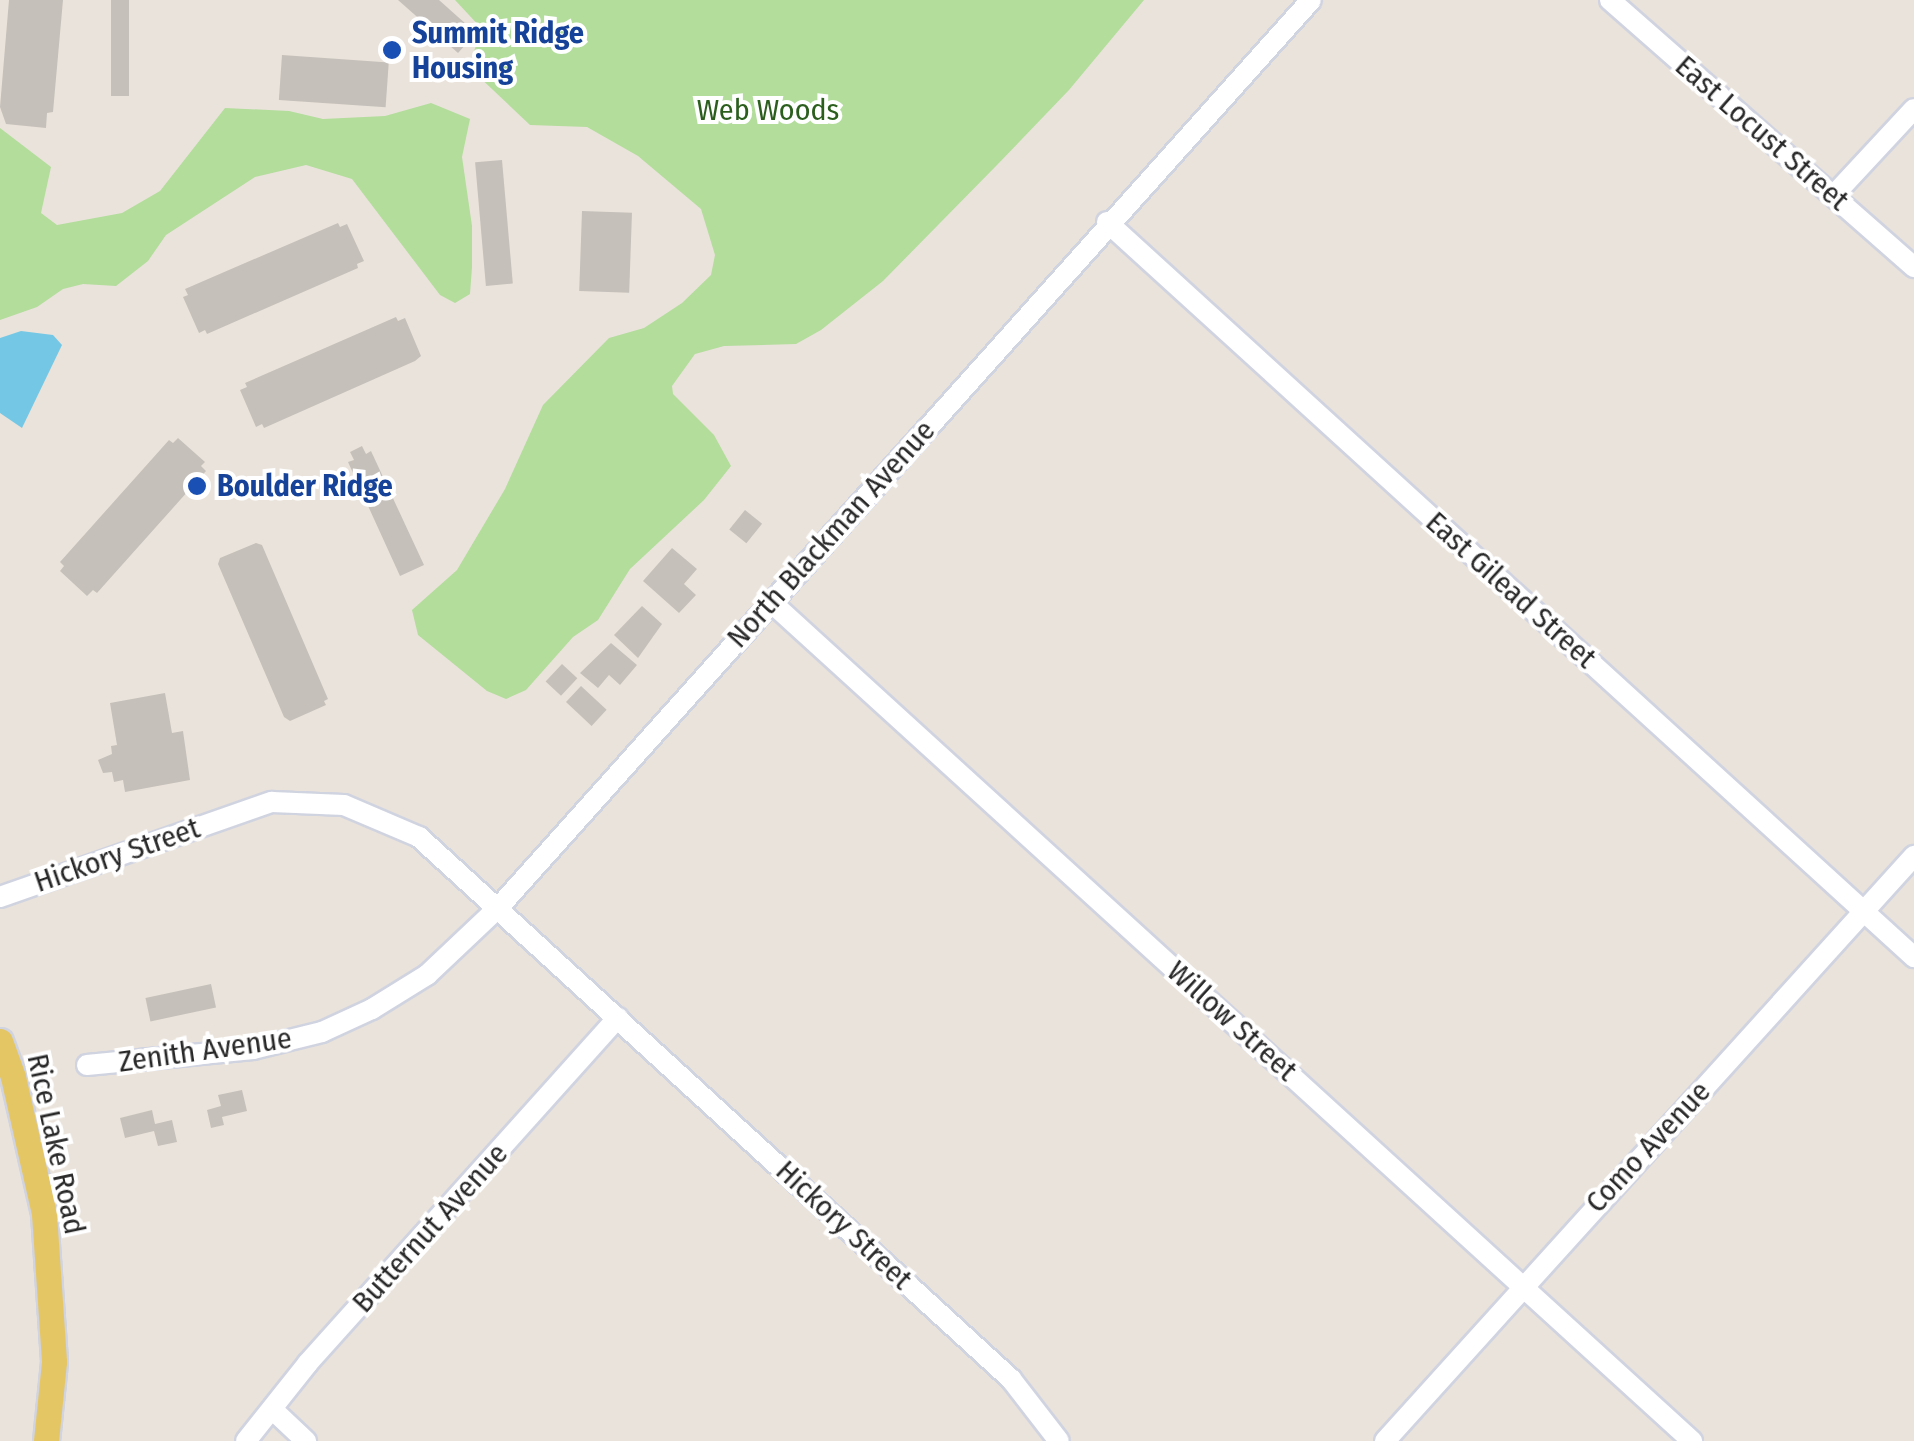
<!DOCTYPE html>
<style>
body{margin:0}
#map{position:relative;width:1914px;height:1441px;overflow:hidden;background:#eae3db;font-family:"Fira Sans Condensed",sans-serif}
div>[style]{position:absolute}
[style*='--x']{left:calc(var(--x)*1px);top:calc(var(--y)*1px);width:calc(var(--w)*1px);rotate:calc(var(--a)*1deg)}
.green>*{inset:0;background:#b2dd9b}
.water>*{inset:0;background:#74c8e5}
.building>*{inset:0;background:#c5c0ba;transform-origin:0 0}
.roads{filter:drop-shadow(2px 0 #d0d3e0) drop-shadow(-2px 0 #d0d3e0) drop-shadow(0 2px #d0d3e0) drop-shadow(0 -2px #d0d3e0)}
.minor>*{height:20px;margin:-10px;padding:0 10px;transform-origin:10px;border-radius:10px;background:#fff}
.major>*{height:25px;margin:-12.5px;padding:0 12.5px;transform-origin:12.5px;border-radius:12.5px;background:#e5c664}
.dots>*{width:28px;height:28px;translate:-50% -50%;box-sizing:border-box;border:5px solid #fff;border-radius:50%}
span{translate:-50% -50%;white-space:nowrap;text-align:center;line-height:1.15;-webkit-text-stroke:8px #fff;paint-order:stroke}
.transit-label{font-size:30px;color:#164399;font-weight:700}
.left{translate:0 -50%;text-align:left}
.park-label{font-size:30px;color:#2c5f1e}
.street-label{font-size:30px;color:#282828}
</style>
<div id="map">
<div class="green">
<i style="clip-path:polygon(455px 0,1144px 0,1069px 90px,997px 165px,883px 281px,821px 330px,796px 344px,724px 346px,695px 354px,672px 386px,673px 394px,714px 435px,731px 466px,704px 500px,630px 569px,598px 620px,573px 637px,526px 690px,506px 699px,487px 691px,418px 635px,412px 610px,457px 570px,505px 489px,543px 405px,609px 338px,644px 328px,682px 303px,711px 275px,715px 255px,701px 209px,638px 156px,587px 127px,530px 125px,475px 73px,473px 54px,482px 29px)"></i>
<i style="clip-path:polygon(431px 103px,470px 119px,462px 157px,472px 226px,472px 267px,470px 294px,455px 303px,440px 295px,352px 179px,306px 165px,255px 177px,166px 235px,148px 261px,116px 286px,83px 284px,63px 289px,37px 307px,0 320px,0 128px,51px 167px,41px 213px,57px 225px,122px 213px,160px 191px,225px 108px,289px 111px,323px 119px,385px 116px)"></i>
</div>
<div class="water">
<i style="clip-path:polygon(21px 331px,53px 335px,62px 345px,22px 428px,0 413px,0 338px)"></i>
</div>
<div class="building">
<i style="clip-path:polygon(9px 0,63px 0,53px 112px,47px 113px,46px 128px,6px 124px,0 107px)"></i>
<i style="left:111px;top:0;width:18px;height:96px"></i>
<i style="clip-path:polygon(398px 0,439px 0,476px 33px,458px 53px)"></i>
<i style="left:282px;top:55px;width:107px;height:45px;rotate:4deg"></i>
<i style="left:502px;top:160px;width:124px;height:27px;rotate:85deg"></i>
<i style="left:582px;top:211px;width:50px;height:80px;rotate:2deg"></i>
<i style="clip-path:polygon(338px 223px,340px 227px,347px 224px,364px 261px,357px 264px,358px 268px,207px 334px,205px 330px,199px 333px,183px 297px,188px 295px,185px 289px)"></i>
<i style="clip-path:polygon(396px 317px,398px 321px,405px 318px,421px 356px,415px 361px,264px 428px,262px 424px,256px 427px,240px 390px,247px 387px,245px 383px)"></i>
<i style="clip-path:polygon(178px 438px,205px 462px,201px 466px,206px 471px,97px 593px,93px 590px,87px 596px,60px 571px,64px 566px,60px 562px,169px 440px,173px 443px)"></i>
<i style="clip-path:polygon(362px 446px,366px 454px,371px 451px,424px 565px,400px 576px,348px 462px,354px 460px,350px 452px)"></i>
<i style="left:745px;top:510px;width:22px;height:25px;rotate:39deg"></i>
<i style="clip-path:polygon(256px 543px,262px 545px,328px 699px,324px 701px,326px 705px,290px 721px,284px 717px,218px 564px,220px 558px)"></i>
<i style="clip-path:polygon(672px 548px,697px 569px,684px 584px,696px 595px,679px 613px,643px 581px)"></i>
<i style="clip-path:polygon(642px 606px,662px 624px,638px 658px,614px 635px)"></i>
<i style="clip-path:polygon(611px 643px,637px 665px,620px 685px,609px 675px,598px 688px,580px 673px)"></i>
<i style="left:562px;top:664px;width:21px;height:24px;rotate:43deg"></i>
<i style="left:581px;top:686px;width:35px;height:22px;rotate:43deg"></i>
<i style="clip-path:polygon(165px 693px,172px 733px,183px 731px,190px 780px,125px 792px,123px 780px,114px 782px,112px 772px,103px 773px,98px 760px,112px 754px,111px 746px,117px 745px,110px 703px)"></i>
<i style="left:211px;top:984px;width:24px;height:67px;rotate:78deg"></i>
<i style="clip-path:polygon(242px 1090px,247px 1111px,222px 1117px,224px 1125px,211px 1128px,207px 1110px,221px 1106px,218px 1095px)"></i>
<i style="clip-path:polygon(152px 1110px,155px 1124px,172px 1120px,177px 1142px,158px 1146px,154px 1131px,125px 1138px,120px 1118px)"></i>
</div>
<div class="roads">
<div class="minor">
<i style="--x:1610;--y:0;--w:405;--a:41.3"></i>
<i style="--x:1834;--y:195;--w:117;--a:-47.1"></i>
<i style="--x:1107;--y:222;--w:1092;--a:42.33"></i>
<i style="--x:771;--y:602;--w:1246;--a:42.33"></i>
<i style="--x:0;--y:897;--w:288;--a:-19.3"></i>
<i style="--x:272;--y:802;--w:72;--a:2.4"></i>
<i style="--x:344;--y:805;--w:82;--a:23.1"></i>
<i style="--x:419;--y:837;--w:803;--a:42.48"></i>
<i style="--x:1011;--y:1379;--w:78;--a:52.3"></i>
<i style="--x:87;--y:1065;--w:167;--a:-5.5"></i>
<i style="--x:253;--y:1049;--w:71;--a:-13.8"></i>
<i style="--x:322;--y:1032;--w:55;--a:-24.7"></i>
<i style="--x:372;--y:1009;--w:65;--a:-31.7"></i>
<i style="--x:427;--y:975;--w:99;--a:-43.4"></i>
<i style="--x:499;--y:907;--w:1217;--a:-48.16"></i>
<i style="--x:272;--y:1409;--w:47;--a:43.3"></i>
<i style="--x:246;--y:1441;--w:100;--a:-51.5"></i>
<i style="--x:308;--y:1363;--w:464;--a:-48.1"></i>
<i style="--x:1385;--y:1441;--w:789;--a:-47.88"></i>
</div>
<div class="major">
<i style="--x:0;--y:1041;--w:38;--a:70"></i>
<i style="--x:13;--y:1077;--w:140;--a:77.2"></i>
<i style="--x:44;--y:1214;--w:148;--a:86.1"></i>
<i style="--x:54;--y:1362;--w:79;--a:95.8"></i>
</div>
</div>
<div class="dots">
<i style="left:392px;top:50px;background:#1a4fb4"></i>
<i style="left:197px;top:486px;background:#1a4fb4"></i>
</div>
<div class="transit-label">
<span class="left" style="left:412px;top:50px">Summit Ridge<br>Housing</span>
<span class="left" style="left:217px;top:486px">Boulder Ridge</span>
</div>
<div class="park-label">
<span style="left:768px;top:110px">Web Woods</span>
</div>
<div class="street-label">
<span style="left:1762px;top:133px;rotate:41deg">East Locust Street</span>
<span style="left:831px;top:534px;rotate:-48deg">North Blackman Avenue</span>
<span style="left:1511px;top:590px;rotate:42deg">East Gilead Street</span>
<span style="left:117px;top:855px;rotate:-19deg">Hickory Street</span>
<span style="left:1232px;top:1021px;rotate:42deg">Willow Street</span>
<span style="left:205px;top:1050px;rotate:-8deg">Zenith Avenue</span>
<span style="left:56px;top:1144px;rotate:78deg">Rice Lake Road</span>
<span style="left:1648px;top:1147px;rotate:-47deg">Como Avenue</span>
<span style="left:844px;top:1225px;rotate:43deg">Hickory Street</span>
<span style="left:430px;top:1228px;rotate:-48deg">Butternut Avenue</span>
</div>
</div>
